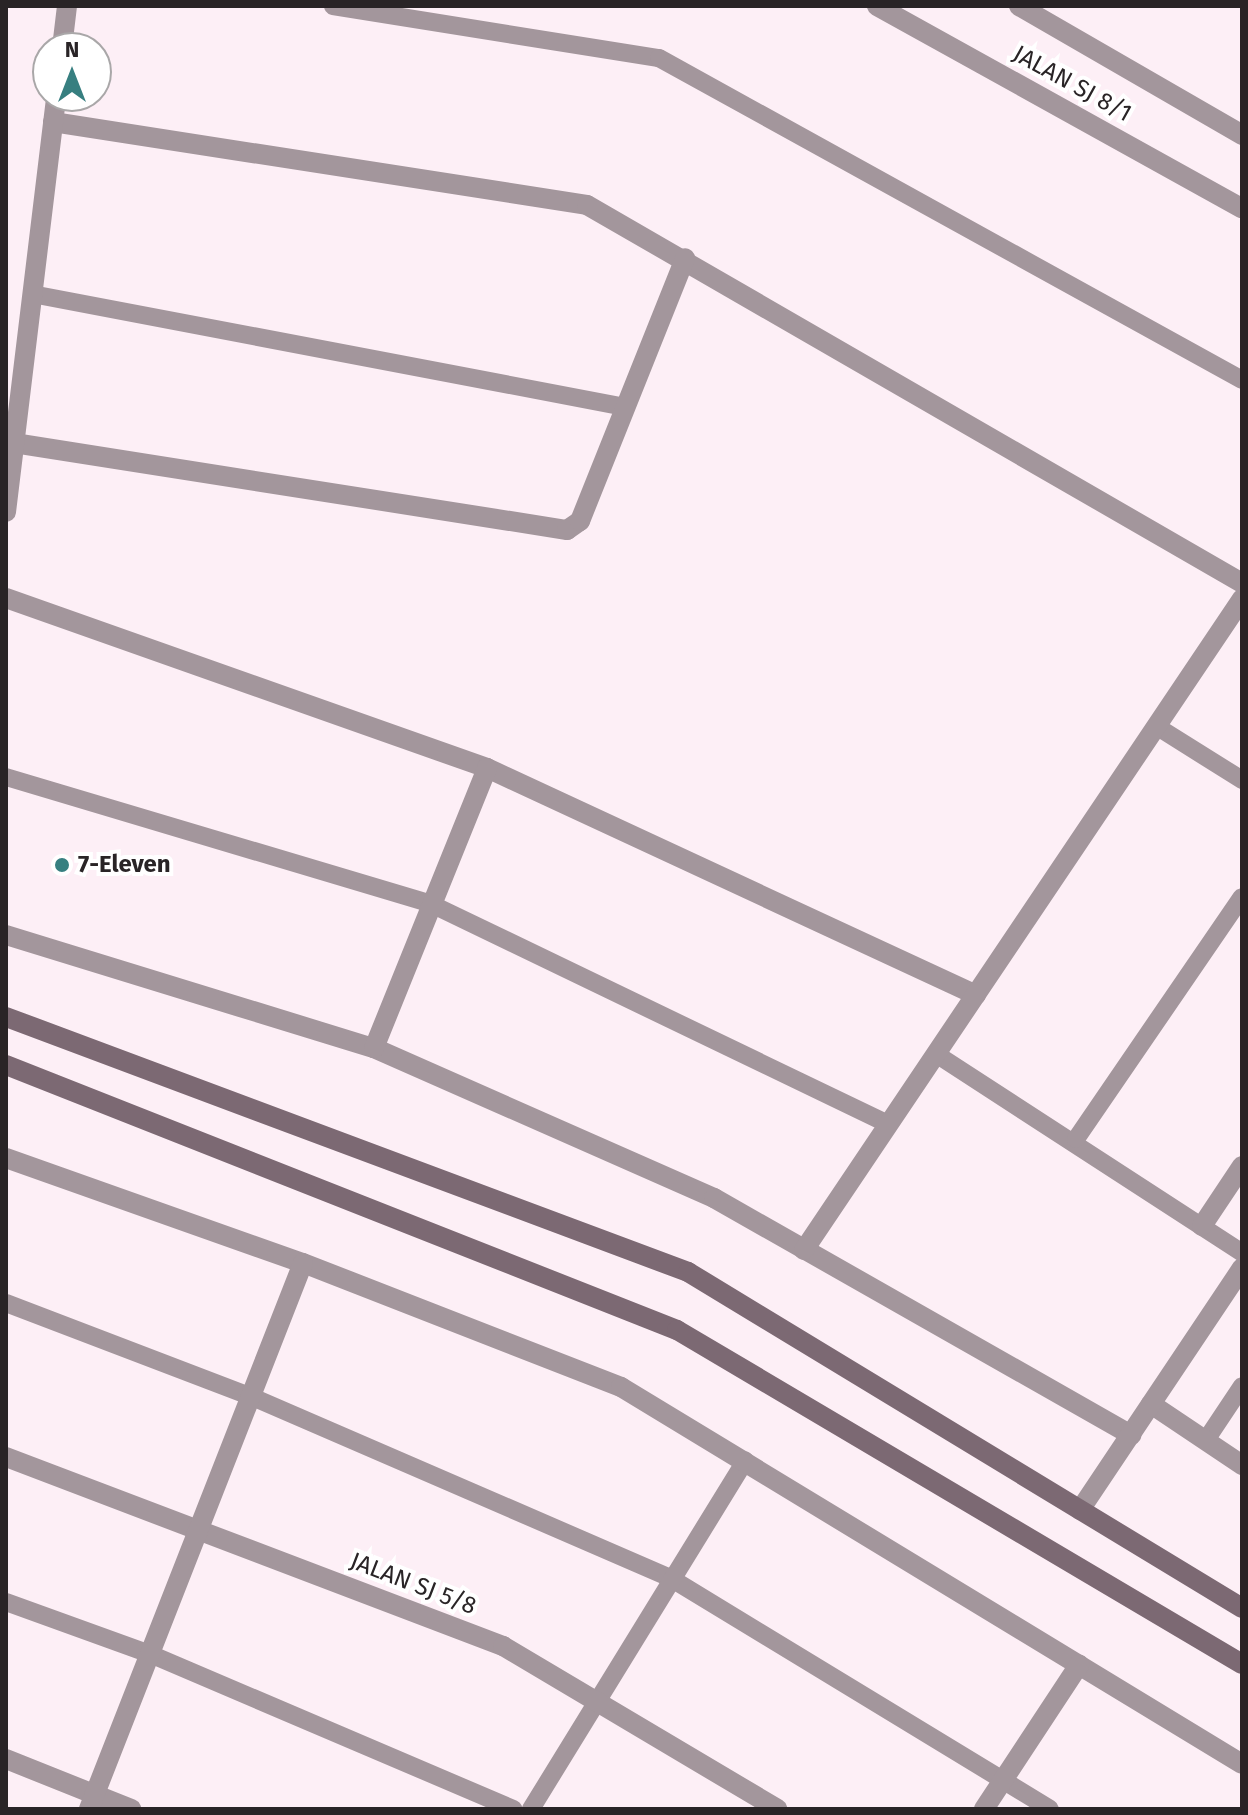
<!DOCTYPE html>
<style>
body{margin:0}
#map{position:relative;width:1248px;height:1815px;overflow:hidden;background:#fdeff6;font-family:"Fira Sans",sans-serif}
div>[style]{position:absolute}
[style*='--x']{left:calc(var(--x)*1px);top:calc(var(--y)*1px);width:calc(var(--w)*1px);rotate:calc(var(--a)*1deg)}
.lane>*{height:18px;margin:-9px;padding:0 9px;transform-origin:9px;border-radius:9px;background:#a3969c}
.street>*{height:20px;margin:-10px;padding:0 10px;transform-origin:10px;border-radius:10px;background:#a3969c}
.secondary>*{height:20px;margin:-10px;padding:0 10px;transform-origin:10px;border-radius:10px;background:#7c6973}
.dots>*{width:22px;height:22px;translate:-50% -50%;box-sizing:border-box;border:4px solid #fff;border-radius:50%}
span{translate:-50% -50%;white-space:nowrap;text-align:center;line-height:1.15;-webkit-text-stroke:8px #fff;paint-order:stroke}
.street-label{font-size:24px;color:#292426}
.poi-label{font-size:24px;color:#292426;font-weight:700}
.left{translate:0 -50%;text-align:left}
.frame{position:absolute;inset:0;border:8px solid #292426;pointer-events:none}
.north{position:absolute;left:32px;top:32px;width:80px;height:80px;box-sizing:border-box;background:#fff;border:2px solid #a9a7a8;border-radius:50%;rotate:0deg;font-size:22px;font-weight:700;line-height:32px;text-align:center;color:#292426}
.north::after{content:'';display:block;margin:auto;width:28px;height:36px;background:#377f80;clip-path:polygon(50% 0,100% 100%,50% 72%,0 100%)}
</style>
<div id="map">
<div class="lane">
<i style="--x:333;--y:6;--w:330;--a:9.1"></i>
<i style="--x:659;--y:58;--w:666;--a:28.91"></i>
<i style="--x:32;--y:294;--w:599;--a:10.78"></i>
<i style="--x:1156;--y:726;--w:102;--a:32.1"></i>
<i style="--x:6;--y:777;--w:444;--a:16.6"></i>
<i style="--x:431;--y:904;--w:507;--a:25.71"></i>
<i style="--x:936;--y:1054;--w:365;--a:33"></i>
<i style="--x:1076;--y:1139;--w:293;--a:-55.6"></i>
<i style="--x:6;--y:1303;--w:261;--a:20.9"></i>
<i style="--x:250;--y:1396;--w:460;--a:23.4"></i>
<i style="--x:672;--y:1579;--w:442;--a:31.3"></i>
<i style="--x:1208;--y:1437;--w:61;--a:-56.3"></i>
<i style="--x:6;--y:1602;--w:153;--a:19.9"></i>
<i style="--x:150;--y:1654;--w:395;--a:23.1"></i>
<i style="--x:531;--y:1809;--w:409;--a:-58.4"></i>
</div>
<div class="street">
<i style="--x:877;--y:6;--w:417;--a:29"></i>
<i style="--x:1019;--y:6;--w:258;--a:30"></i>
<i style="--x:62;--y:48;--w:42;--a:-83.2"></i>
<i style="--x:53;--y:122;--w:540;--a:8.83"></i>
<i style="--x:587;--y:205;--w:756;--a:29.99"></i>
<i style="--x:14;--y:443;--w:560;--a:8.94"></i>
<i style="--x:567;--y:530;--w:16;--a:-35"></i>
<i style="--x:580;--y:521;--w:283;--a:-68.2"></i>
<i style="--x:6;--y:512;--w:419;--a:-83.1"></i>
<i style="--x:6;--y:598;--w:510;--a:19.46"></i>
<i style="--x:487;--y:768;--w:539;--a:24.9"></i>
<i style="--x:6;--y:935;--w:385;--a:17.1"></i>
<i style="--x:374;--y:1048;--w:372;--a:23.8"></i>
<i style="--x:714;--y:1198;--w:480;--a:29.6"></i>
<i style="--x:374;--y:1048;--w:302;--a:-68"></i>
<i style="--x:6;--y:1158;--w:315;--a:19.5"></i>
<i style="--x:303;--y:1263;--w:341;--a:21.3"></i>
<i style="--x:621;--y:1387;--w:726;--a:31.26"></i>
<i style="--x:1202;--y:1226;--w:72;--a:-56.3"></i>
<i style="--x:804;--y:1250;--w:785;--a:-56.07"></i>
<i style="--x:1151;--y:1404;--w:110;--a:33.8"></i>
<i style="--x:6;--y:1457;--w:532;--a:20.82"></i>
<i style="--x:503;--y:1646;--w:319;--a:30.7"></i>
<i style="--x:1080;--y:1510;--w:291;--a:-56.2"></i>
<i style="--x:6;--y:1759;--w:135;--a:21.8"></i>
<i style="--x:89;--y:1809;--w:586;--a:-68.6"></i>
<i style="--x:984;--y:1809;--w:173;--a:-56.6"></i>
</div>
<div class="secondary">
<i style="--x:6;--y:1017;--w:728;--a:20.5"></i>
<i style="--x:688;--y:1272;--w:648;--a:31.24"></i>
<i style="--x:6;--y:1065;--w:721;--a:21.55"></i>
<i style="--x:677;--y:1330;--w:656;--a:30.59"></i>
</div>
<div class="dots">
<i style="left:62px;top:865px;background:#377f80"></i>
</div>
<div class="street-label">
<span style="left:1072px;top:84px;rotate:29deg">JALAN SJ 8/1</span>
<span style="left:413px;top:1584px;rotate:21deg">JALAN SJ 5/8</span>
</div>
<div class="poi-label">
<span class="left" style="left:78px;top:865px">7-Eleven</span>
</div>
<div class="frame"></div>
<div class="north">N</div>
</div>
